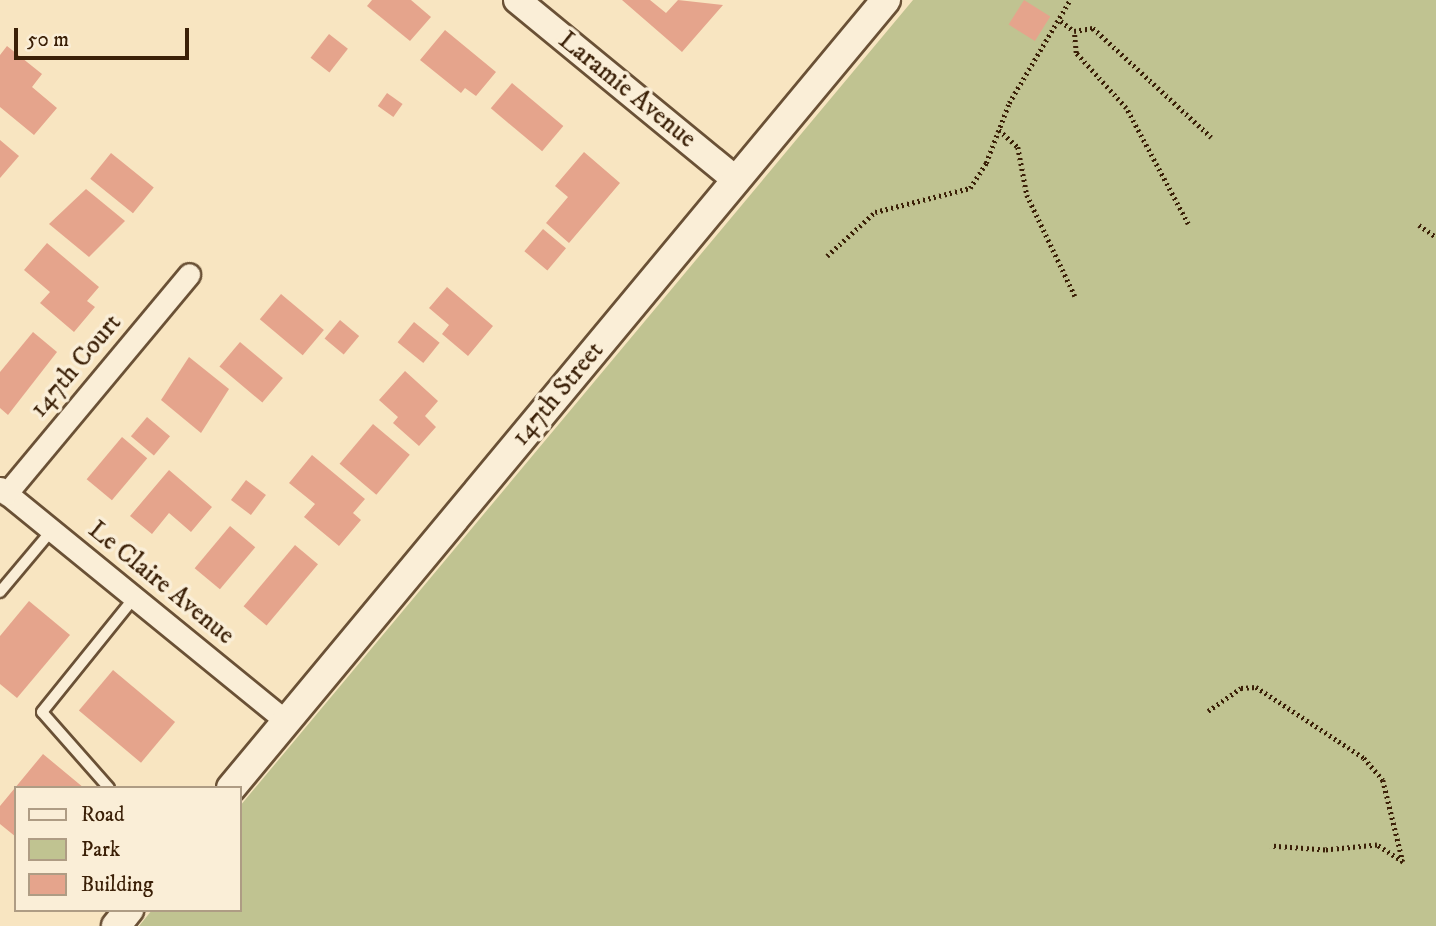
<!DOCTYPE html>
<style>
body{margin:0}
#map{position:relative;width:1436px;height:926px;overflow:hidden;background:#f8e5c1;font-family:"IM FELL DW Pica",serif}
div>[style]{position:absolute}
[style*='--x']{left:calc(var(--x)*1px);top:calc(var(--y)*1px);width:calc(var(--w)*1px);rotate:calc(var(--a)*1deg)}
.green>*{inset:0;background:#c0c391}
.building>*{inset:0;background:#e5a48c;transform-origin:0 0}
.path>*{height:4.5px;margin-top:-2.25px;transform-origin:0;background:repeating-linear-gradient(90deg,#3b2007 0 2px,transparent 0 5.5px)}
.roads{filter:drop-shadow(2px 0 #6a5136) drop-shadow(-2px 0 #6a5136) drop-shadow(0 2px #6a5136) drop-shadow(0 -2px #6a5136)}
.service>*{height:10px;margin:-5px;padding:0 5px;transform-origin:5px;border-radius:5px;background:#faeed7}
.minor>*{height:21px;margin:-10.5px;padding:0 10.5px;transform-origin:10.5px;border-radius:10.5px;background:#faeed7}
.tertiary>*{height:26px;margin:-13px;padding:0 13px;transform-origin:13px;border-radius:13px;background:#faeed7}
.secondary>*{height:28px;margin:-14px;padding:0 14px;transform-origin:14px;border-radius:14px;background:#faeed7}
span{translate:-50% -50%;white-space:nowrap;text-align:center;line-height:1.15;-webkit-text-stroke:7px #faeed7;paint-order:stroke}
.street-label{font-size:26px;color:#3b2007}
.legend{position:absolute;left:14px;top:786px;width:228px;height:126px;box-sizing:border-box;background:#faeed7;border:2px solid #ae9c84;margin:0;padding:9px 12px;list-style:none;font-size:21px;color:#3b2007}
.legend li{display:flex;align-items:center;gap:14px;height:35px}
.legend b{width:35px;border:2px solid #ae9c84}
.scale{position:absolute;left:14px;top:28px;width:175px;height:32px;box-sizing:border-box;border:4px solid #3b2007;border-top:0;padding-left:9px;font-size:21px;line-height:24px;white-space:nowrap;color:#3b2007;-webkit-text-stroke:5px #faeed7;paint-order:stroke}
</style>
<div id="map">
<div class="green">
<i style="clip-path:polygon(913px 0,1436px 0,1436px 926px,139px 926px,152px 910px,240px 910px,240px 806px)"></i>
</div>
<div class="building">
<i style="clip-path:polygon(372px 0,411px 0,431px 17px,410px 41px,367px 6px)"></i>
<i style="clip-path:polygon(622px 0,650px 0,666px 13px,678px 0,723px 5px,682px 52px)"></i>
<i style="left:1024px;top:0;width:31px;height:29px;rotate:32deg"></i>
<i style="clip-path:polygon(445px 30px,496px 72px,476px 96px,465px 88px,461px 93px,420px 60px)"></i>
<i style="left:329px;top:34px;width:24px;height:30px;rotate:38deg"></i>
<i style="clip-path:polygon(7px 46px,42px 74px,32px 87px,57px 108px,34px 135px,0 107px,0 55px)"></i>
<i style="left:512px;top:83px;width:67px;height:33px;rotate:40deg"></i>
<i style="left:387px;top:93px;width:19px;height:16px;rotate:35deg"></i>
<i style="clip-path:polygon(0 140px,19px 156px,0 178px)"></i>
<i style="clip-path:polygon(584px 152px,620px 183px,569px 243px,546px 223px,568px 197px,555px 186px)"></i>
<i style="left:111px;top:153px;width:55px;height:33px;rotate:39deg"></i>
<i style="clip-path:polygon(86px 189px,125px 221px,89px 257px,49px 224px)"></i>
<i style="left:543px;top:229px;width:30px;height:29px;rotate:40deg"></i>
<i style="clip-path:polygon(47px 243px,99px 287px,87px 301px,95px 307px,74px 332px,40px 303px,50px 292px,24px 270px)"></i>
<i style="clip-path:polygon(447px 287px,493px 326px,468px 356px,442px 334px,449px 325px,429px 308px)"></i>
<i style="left:281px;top:294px;width:56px;height:33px;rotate:40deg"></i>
<i style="left:340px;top:320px;width:25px;height:24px;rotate:40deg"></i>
<i style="left:414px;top:322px;width:33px;height:26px;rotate:39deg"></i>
<i style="clip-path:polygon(33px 332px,57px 352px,8px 415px,0 408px,0 372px)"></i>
<i style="left:240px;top:342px;width:56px;height:32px;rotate:40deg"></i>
<i style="clip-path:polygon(189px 357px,229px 389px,201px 433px,161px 400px)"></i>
<i style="clip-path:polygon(405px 371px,438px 401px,425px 416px,436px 427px,419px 446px,393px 423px,398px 417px,379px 400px)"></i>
<i style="left:147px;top:417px;width:30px;height:25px;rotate:40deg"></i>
<i style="left:373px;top:424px;width:48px;height:52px;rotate:40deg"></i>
<i style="left:122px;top:437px;width:33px;height:55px;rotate:40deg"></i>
<i style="clip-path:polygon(312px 455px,365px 499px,353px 513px,361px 520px,339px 546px,304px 517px,315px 504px,289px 483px)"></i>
<i style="clip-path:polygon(169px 470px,212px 507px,191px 532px,169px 513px,152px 534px,130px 516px)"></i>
<i style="left:246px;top:480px;width:25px;height:25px;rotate:37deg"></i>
<i style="left:230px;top:526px;width:33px;height:55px;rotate:40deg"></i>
<i style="left:295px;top:545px;width:30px;height:80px;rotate:40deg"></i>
<i style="clip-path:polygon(29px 601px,70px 635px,17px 698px,0 684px,0 636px)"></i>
<i style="left:113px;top:670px;width:81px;height:53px;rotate:40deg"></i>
<i style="clip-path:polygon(43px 754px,84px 788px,16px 788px,16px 837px,0 824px,0 806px)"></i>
</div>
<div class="path">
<i style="--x:1061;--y:21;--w:16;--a:38"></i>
<i style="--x:999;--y:130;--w:25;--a:42"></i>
<i style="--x:1018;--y:147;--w:49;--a:79.4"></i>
<i style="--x:1027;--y:195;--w:112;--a:64.6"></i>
<i style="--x:1188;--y:224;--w:132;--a:-118.1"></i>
<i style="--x:1126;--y:108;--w:74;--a:-132.3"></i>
<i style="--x:1076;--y:53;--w:22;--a:-95"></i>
<i style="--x:1074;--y:31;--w:19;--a:-9"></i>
<i style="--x:1093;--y:28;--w:161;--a:42.7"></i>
<i style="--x:1419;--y:225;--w:21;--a:35"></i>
<i style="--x:827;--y:256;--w:65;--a:-42.5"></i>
<i style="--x:875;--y:212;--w:98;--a:-14.2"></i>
<i style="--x:970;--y:188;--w:30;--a:-57"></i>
<i style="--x:986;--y:163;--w:64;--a:-69"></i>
<i style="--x:1009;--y:103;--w:120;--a:-59.4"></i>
<i style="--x:1208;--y:711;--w:40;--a:-34.9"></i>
<i style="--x:1241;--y:688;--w:15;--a:-4"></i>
<i style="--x:1256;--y:687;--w:129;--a:33.3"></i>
<i style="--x:1364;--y:758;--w:29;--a:49"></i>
<i style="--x:1383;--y:780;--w:84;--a:76.3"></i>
<i style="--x:1403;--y:862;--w:31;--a:-147"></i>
<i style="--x:1377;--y:845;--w:52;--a:174.5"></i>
<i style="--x:1325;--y:850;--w:55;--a:-175.8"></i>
</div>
<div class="roads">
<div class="service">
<i style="--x:0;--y:592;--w:81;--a:-50"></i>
<i style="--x:109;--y:788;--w:101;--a:-131.4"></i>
<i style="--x:42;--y:712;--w:146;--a:-51.1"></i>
</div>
<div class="minor">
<i style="--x:0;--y:488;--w:369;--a:39.2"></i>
<i style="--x:6;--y:494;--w:286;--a:-50.2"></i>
</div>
<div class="tertiary">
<i style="--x:517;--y:0;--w:283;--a:39.4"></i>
</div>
<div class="secondary">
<i style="--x:231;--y:788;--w:1025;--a:-50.27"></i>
<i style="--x:116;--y:926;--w:21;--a:-51"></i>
</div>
</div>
<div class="street-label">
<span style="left:627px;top:90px;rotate:39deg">Laramie Avenue</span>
<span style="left:76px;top:366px;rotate:-50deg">147th Court</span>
<span style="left:558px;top:394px;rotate:-50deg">147th Street</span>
<span style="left:161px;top:583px;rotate:39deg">Le Claire Avenue</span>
</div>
<ul class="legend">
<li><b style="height:9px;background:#faeed7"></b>Road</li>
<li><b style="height:19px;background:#c0c391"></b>Park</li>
<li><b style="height:19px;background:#e5a48c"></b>Building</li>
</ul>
<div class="scale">50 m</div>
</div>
